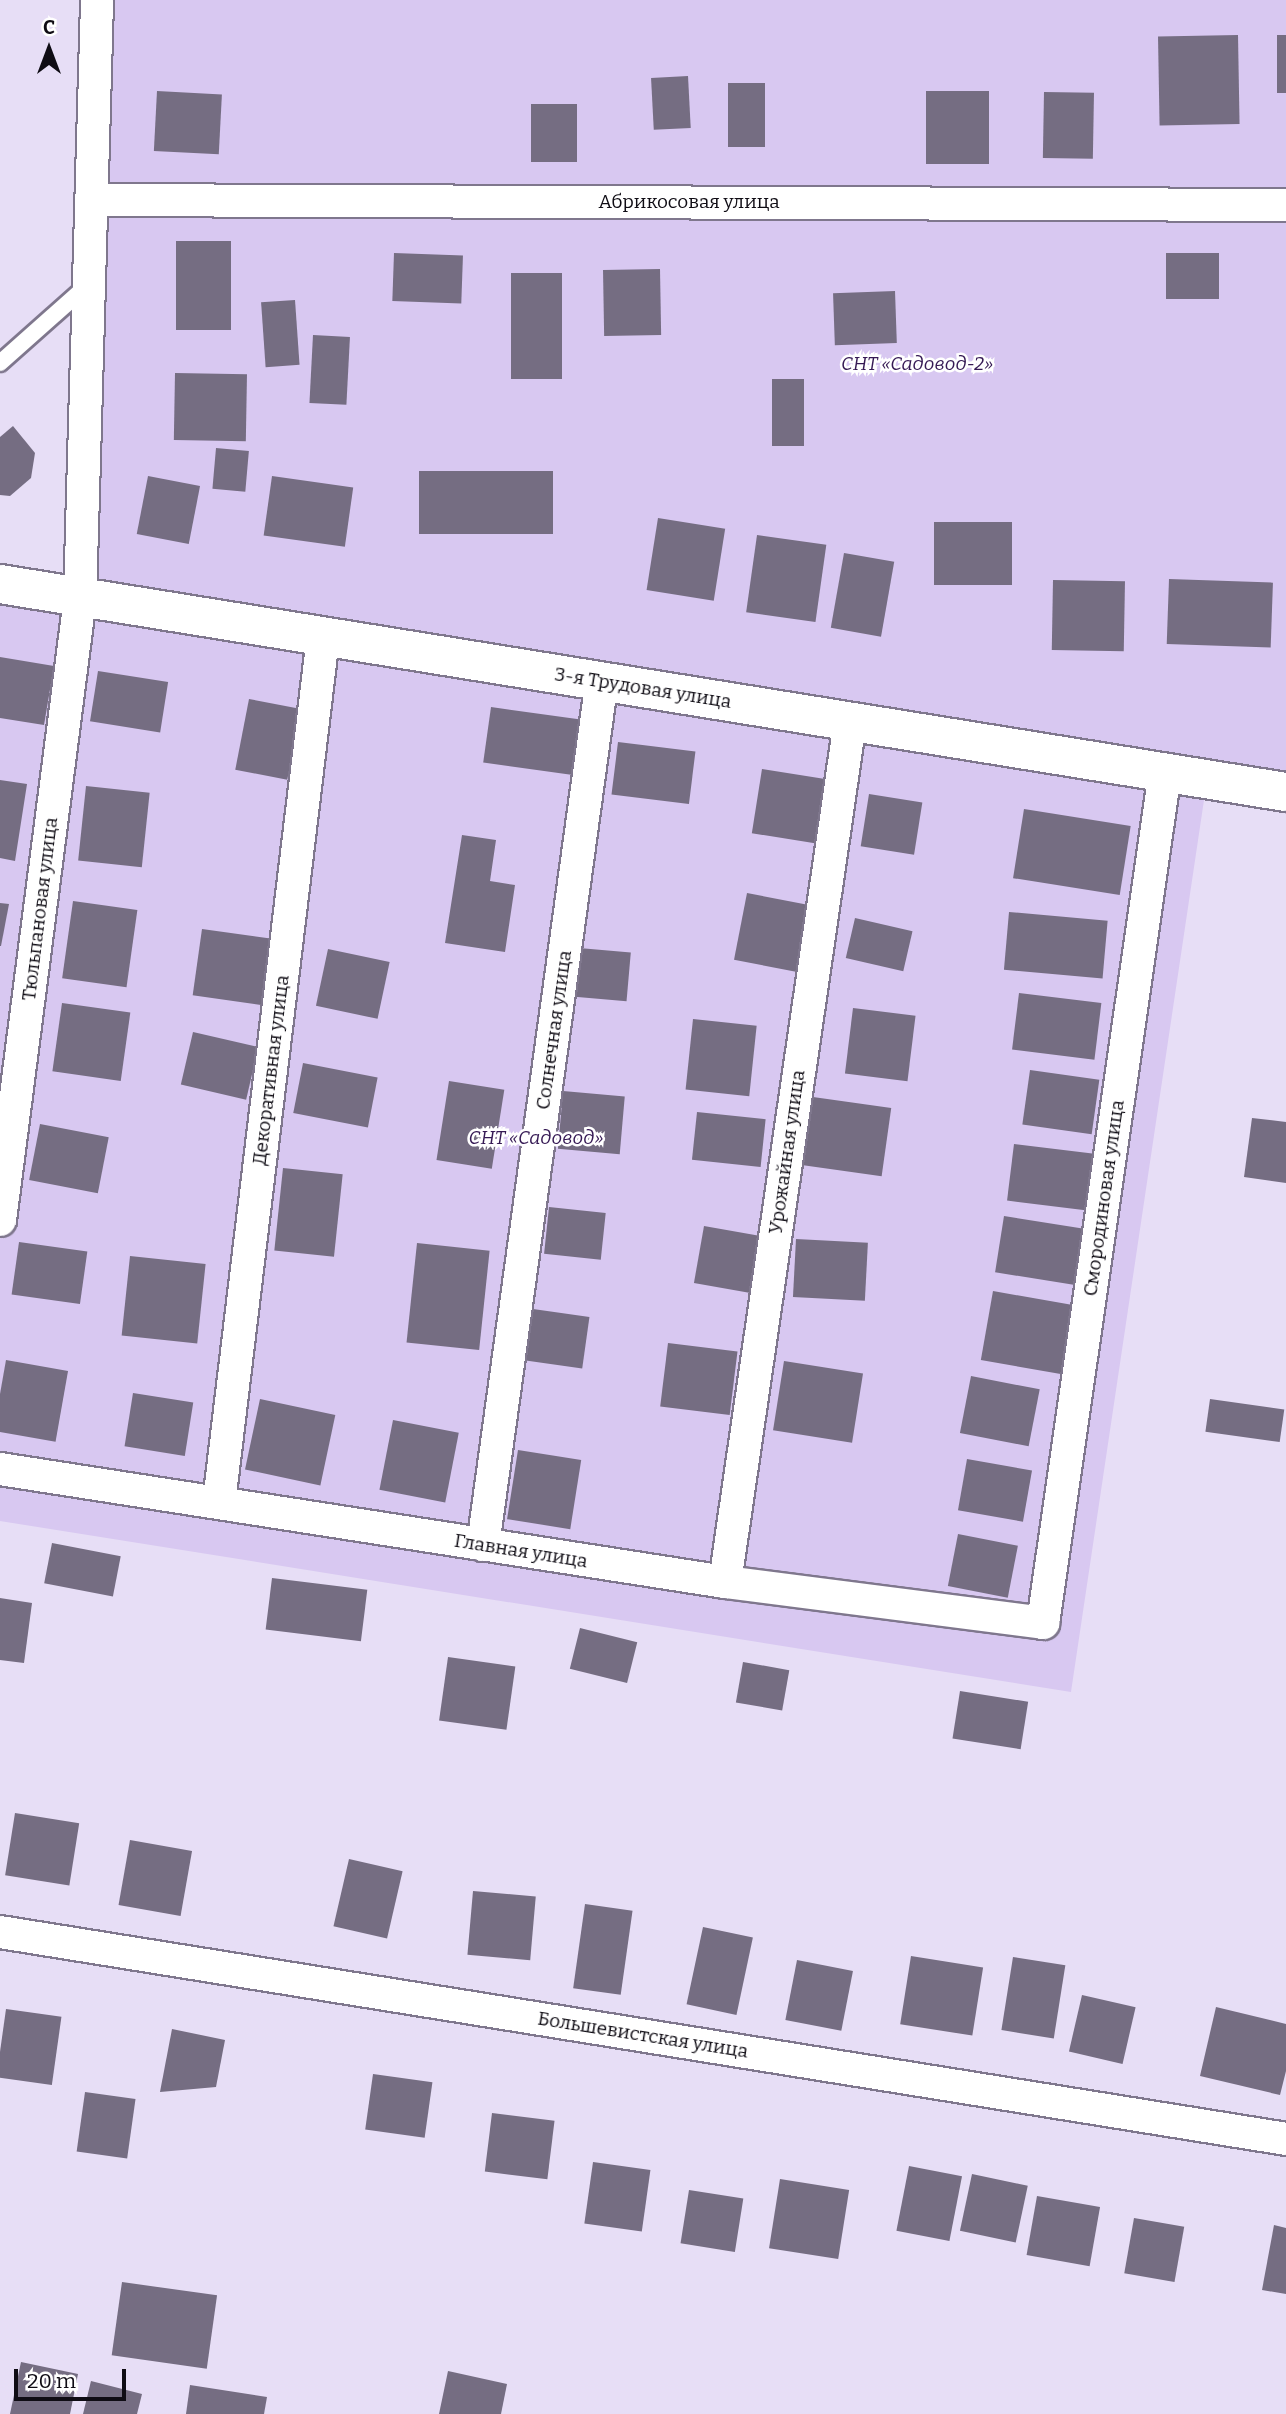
<!DOCTYPE html>
<meta charset="utf-8">
<style>
body{margin:0}
#map{position:relative;width:1286px;height:2414px;overflow:hidden;background:#e7def6;font-family:Bitter,serif}
div>[style]{position:absolute}
[style*='--x']{left:calc(var(--x)*1px);top:calc(var(--y)*1px);width:calc(var(--w)*1px);rotate:calc(var(--a)*1deg)}
.green>*{inset:0;background:#d8c8f1}
.building>*{inset:0;background:#756d82;transform-origin:0 0}
.roads{filter:drop-shadow(2px 0 #7f778d) drop-shadow(-2px 0 #7f778d) drop-shadow(0 2px #7f778d) drop-shadow(0 -2px #7f778d)}
.service>*{height:16px;margin:-8px;padding:0 8px;transform-origin:8px;border-radius:8px;background:#fff}
.minor>*{height:32px;margin:-16px;padding:0 16px;transform-origin:16px;border-radius:16px;background:#fff}
.tertiary>*{height:38px;margin:-19px;padding:0 19px;transform-origin:19px;border-radius:19px;background:#fff}
span{translate:-50% -50%;white-space:nowrap;text-align:center;line-height:1.15;-webkit-text-stroke:5px #fff;paint-order:stroke}
.street-label{font-size:19px;color:#0f0c14}
.park-label{font-size:19px;color:#351954;font-style:italic}
.north{position:absolute;left:14px;top:14px;width:70px;height:70px;-webkit-text-stroke:5px #fff;paint-order:stroke;rotate:0deg;font-size:19px;font-weight:700;line-height:28px;text-align:center;color:#0f0c14}
.north::after{content:'';display:block;margin:auto;width:24px;height:32px;background:#0f0c14;clip-path:polygon(50% 0,100% 100%,50% 72%,0 100%)}
.scale{position:absolute;left:14px;top:2369px;width:112px;height:32px;box-sizing:border-box;border:4px solid #0f0c14;border-top:0;padding-left:9px;font-size:21px;line-height:24px;white-space:nowrap;color:#0f0c14;-webkit-text-stroke:5px #fff;paint-order:stroke}
</style>
<div id="map">
<div class="green">
<i style="clip-path:polygon(91px 0,1286px 0,1286px 792px,1207px 780px,1071px 1692px,0 1521px,0 587px,79px 599px)"></i>
</div>
<div class="building">
<i style="left:1238px;top:35px;width:89px;height:80px;rotate:89deg"></i>
<i style="left:1277px;top:35px;width:9px;height:58px"></i>
<i style="left:688px;top:76px;width:52px;height:37px;rotate:87deg"></i>
<i style="left:728px;top:83px;width:37px;height:64px"></i>
<i style="left:157px;top:91px;width:65px;height:60px;rotate:3deg"></i>
<i style="left:926px;top:91px;width:63px;height:73px"></i>
<i style="left:1044px;top:92px;width:50px;height:66px;rotate:1deg"></i>
<i style="left:531px;top:104px;width:46px;height:58px"></i>
<i style="left:176px;top:241px;width:55px;height:89px"></i>
<i style="left:394px;top:253px;width:69px;height:48px;rotate:2deg"></i>
<i style="left:1166px;top:253px;width:53px;height:46px"></i>
<i style="left:660px;top:269px;width:66px;height:57px;rotate:89deg"></i>
<i style="left:511px;top:273px;width:51px;height:106px"></i>
<i style="left:895px;top:291px;width:52px;height:62px;rotate:88deg"></i>
<i style="left:295px;top:300px;width:65px;height:34px;rotate:86deg"></i>
<i style="left:313px;top:335px;width:37px;height:68px;rotate:3deg"></i>
<i style="left:175px;top:373px;width:72px;height:67px;rotate:1deg"></i>
<i style="left:772px;top:379px;width:32px;height:67px"></i>
<i style="clip-path:polygon(13px 426px,35px 453px,31px 478px,10px 496px,0 495px,0 437px)"></i>
<i style="left:216px;top:448px;width:33px;height:41px;rotate:5deg"></i>
<i style="left:419px;top:471px;width:134px;height:63px"></i>
<i style="left:148px;top:476px;width:53px;height:59px;rotate:11deg"></i>
<i style="left:272px;top:476px;width:82px;height:60px;rotate:8deg"></i>
<i style="left:658px;top:518px;width:68px;height:73px;rotate:9deg"></i>
<i style="left:934px;top:522px;width:78px;height:63px"></i>
<i style="left:757px;top:535px;width:70px;height:78px;rotate:8deg"></i>
<i style="left:844px;top:553px;width:51px;height:76px;rotate:10deg"></i>
<i style="left:1169px;top:579px;width:104px;height:65px;rotate:2deg"></i>
<i style="left:1053px;top:580px;width:72px;height:70px;rotate:1deg"></i>
<i style="clip-path:polygon(0 657px,54px 666px,44px 725px,0 718px)"></i>
<i style="left:98px;top:671px;width:71px;height:51px;rotate:9deg"></i>
<i style="left:249px;top:699px;width:53px;height:72px;rotate:11deg"></i>
<i style="left:491px;top:707px;width:96px;height:56px;rotate:8deg"></i>
<i style="left:618px;top:742px;width:78px;height:53px;rotate:7deg"></i>
<i style="left:762px;top:769px;width:67px;height:65px;rotate:9deg"></i>
<i style="clip-path:polygon(0 780px,27px 784px,15px 861px,0 858px)"></i>
<i style="left:86px;top:786px;width:64px;height:75px;rotate:6deg"></i>
<i style="left:869px;top:794px;width:54px;height:53px;rotate:9deg"></i>
<i style="left:1024px;top:809px;width:108px;height:70px;rotate:9deg"></i>
<i style="clip-path:polygon(462px 835px,496px 840px,490px 881px,515px 885px,505px 952px,445px 943px)"></i>
<i style="left:747px;top:893px;width:63px;height:68px;rotate:11deg"></i>
<i style="left:73px;top:901px;width:65px;height:78px;rotate:8deg"></i>
<i style="clip-path:polygon(0 903px,9px 904px,1px 946px,0 946px)"></i>
<i style="left:1009px;top:912px;width:99px;height:58px;rotate:5deg"></i>
<i style="left:855px;top:918px;width:59px;height:41px;rotate:13deg"></i>
<i style="left:202px;top:929px;width:69px;height:67px;rotate:8deg"></i>
<i style="left:579px;top:948px;width:52px;height:49px;rotate:5deg"></i>
<i style="left:328px;top:949px;width:63px;height:58px;rotate:12deg"></i>
<i style="left:1019px;top:993px;width:83px;height:57px;rotate:7deg"></i>
<i style="left:62px;top:1003px;width:69px;height:69px;rotate:8deg"></i>
<i style="left:853px;top:1008px;width:63px;height:66px;rotate:7deg"></i>
<i style="left:693px;top:1019px;width:64px;height:71px;rotate:6deg"></i>
<i style="left:193px;top:1032px;width:67px;height:54px;rotate:13deg"></i>
<i style="left:303px;top:1063px;width:76px;height:51px;rotate:11deg"></i>
<i style="left:1030px;top:1070px;width:70px;height:55px;rotate:8deg"></i>
<i style="left:449px;top:1081px;width:56px;height:80px;rotate:9deg"></i>
<i style="left:563px;top:1091px;width:62px;height:58px;rotate:5deg"></i>
<i style="left:813px;top:1097px;width:79px;height:69px;rotate:8deg"></i>
<i style="left:697px;top:1112px;width:69px;height:48px;rotate:6deg"></i>
<i style="clip-path:polygon(1252px 1118px,1286px 1122px,1286px 1183px,1244px 1177px)"></i>
<i style="left:40px;top:1124px;width:70px;height:57px;rotate:11deg"></i>
<i style="left:1014px;top:1144px;width:83px;height:57px;rotate:7deg"></i>
<i style="left:283px;top:1168px;width:60px;height:83px;rotate:6deg"></i>
<i style="left:549px;top:1207px;width:57px;height:47px;rotate:6deg"></i>
<i style="left:1004px;top:1216px;width:81px;height:57px;rotate:9deg"></i>
<i style="left:704px;top:1226px;width:56px;height:58px;rotate:10deg"></i>
<i style="left:796px;top:1239px;width:72px;height:58px;rotate:3deg"></i>
<i style="left:19px;top:1242px;width:69px;height:53px;rotate:8deg"></i>
<i style="left:417px;top:1243px;width:73px;height:100px;rotate:6deg"></i>
<i style="left:130px;top:1256px;width:76px;height:80px;rotate:6deg"></i>
<i style="left:993px;top:1291px;width:81px;height:70px;rotate:10deg"></i>
<i style="left:533px;top:1309px;width:57px;height:52px;rotate:8deg"></i>
<i style="left:668px;top:1343px;width:70px;height:64px;rotate:7deg"></i>
<i style="left:6px;top:1360px;width:63px;height:72px;rotate:10deg"></i>
<i style="left:784px;top:1361px;width:80px;height:70px;rotate:9deg"></i>
<i style="left:971px;top:1376px;width:70px;height:58px;rotate:11deg"></i>
<i style="left:133px;top:1393px;width:61px;height:54px;rotate:9deg"></i>
<i style="left:260px;top:1399px;width:77px;height:72px;rotate:12deg"></i>
<i style="left:1210px;top:1399px;width:75px;height:33px;rotate:8deg"></i>
<i style="left:393px;top:1420px;width:67px;height:71px;rotate:11deg"></i>
<i style="left:518px;top:1450px;width:64px;height:70px;rotate:9deg"></i>
<i style="left:967px;top:1459px;width:66px;height:52px;rotate:10deg"></i>
<i style="left:958px;top:1534px;width:61px;height:53px;rotate:11deg"></i>
<i style="left:52px;top:1543px;width:70px;height:41px;rotate:11deg"></i>
<i style="left:272px;top:1578px;width:96px;height:52px;rotate:7deg"></i>
<i style="clip-path:polygon(0 1598px,32px 1603px,24px 1663px,0 1660px)"></i>
<i style="left:580px;top:1628px;width:59px;height:42px;rotate:14deg"></i>
<i style="left:448px;top:1657px;width:68px;height:64px;rotate:8deg"></i>
<i style="left:743px;top:1662px;width:47px;height:41px;rotate:10deg"></i>
<i style="left:960px;top:1691px;width:69px;height:48px;rotate:9deg"></i>
<i style="left:15px;top:1813px;width:65px;height:63px;rotate:9deg"></i>
<i style="left:130px;top:1840px;width:63px;height:66px;rotate:10deg"></i>
<i style="left:349px;top:1859px;width:55px;height:69px;rotate:13deg"></i>
<i style="left:473px;top:1891px;width:63px;height:64px;rotate:5deg"></i>
<i style="left:585px;top:1904px;width:48px;height:85px;rotate:8deg"></i>
<i style="left:703px;top:1927px;width:51px;height:79px;rotate:12deg"></i>
<i style="left:911px;top:1956px;width:73px;height:69px;rotate:9deg"></i>
<i style="left:1013px;top:1957px;width:53px;height:74px;rotate:9deg"></i>
<i style="left:797px;top:1960px;width:57px;height:61px;rotate:11deg"></i>
<i style="left:1082px;top:1995px;width:55px;height:58px;rotate:13deg"></i>
<i style="clip-path:polygon(1216px 2007px,1286px 2024px,1286px 2071px,1280px 2095px,1200px 2076px)"></i>
<i style="left:6px;top:2009px;width:56px;height:69px;rotate:8deg"></i>
<i style="clip-path:polygon(172px 2029px,225px 2040px,216px 2087px,160px 2092px)"></i>
<i style="left:373px;top:2074px;width:60px;height:56px;rotate:8deg"></i>
<i style="left:85px;top:2092px;width:51px;height:60px;rotate:8deg"></i>
<i style="left:492px;top:2113px;width:63px;height:59px;rotate:7deg"></i>
<i style="left:593px;top:2162px;width:58px;height:62px;rotate:8deg"></i>
<i style="left:909px;top:2166px;width:54px;height:66px;rotate:11deg"></i>
<i style="left:972px;top:2174px;width:57px;height:58px;rotate:12deg"></i>
<i style="left:780px;top:2179px;width:70px;height:70px;rotate:9deg"></i>
<i style="left:689px;top:2190px;width:55px;height:54px;rotate:9deg"></i>
<i style="left:1037px;top:2196px;width:64px;height:60px;rotate:10deg"></i>
<i style="left:1134px;top:2218px;width:51px;height:56px;rotate:10deg"></i>
<i style="clip-path:polygon(1274px 2225px,1286px 2228px,1286px 2294px,1262px 2290px)"></i>
<i style="left:122px;top:2282px;width:96px;height:74px;rotate:8deg"></i>
<i style="clip-path:polygon(21px 2362px,78px 2374px,70px 2414px,10px 2414px)"></i>
<i style="clip-path:polygon(448px 2371px,507px 2384px,501px 2414px,439px 2414px)"></i>
<i style="clip-path:polygon(91px 2381px,142px 2394px,137px 2414px,83px 2414px)"></i>
<i style="clip-path:polygon(190px 2385px,267px 2397px,264px 2414px,186px 2414px)"></i>
</div>
<div class="roads">
<div class="service">
<i style="--x:0;--y:363;--w:118;--a:-41.6"></i>
</div>
<div class="minor">
<i style="--x:92;--y:200;--w:1194;--a:0.24"></i>
<i style="--x:0;--y:1220;--w:626;--a:-82.66"></i>
<i style="--x:80;--y:599;--w:599;--a:-88.37"></i>
<i style="--x:0;--y:1469;--w:734;--a:8.86"></i>
<i style="--x:725;--y:1582;--w:321;--a:7.3"></i>
<i style="--x:1043;--y:1623;--w:860;--a:-81.84"></i>
<i style="--x:219;--y:1502;--w:871;--a:-83.14"></i>
<i style="--x:483;--y:1545;--w:873;--a:-82.17"></i>
<i style="--x:725;--y:1582;--w:869;--a:-81.73"></i>
<i style="--x:0;--y:1932;--w:1303;--a:9.14"></i>
</div>
<div class="tertiary">
<i style="--x:0;--y:584;--w:1303;--a:9.19"></i>
</div>
</div>
<div class="street-label">
<span style="left:689px;top:202px">Абрикосовая улица</span>
<span style="left:643px;top:688px;rotate:9deg">3-я Трудовая улица</span>
<span style="left:40px;top:909px;rotate:-83deg">Тюльпановая улица</span>
<span style="left:554px;top:1030px;rotate:-82deg">Солнечная улица</span>
<span style="left:271px;top:1070px;rotate:-83deg">Декоративная улица</span>
<span style="left:787px;top:1152px;rotate:-82deg">Урожайная улица</span>
<span style="left:1104px;top:1198px;rotate:-82deg">Смородиновая улица</span>
<span style="left:521px;top:1551px;rotate:9deg">Главная улица</span>
<span style="left:643px;top:2035px;rotate:9deg">Большевистская улица</span>
</div>
<div class="park-label">
<span style="left:917px;top:364px">СНТ «Садовод-2»</span>
<span style="left:536px;top:1138px">СНТ «Садовод»</span>
</div>
<div class="north">С</div>
<div class="scale">20 m</div>
</div>
